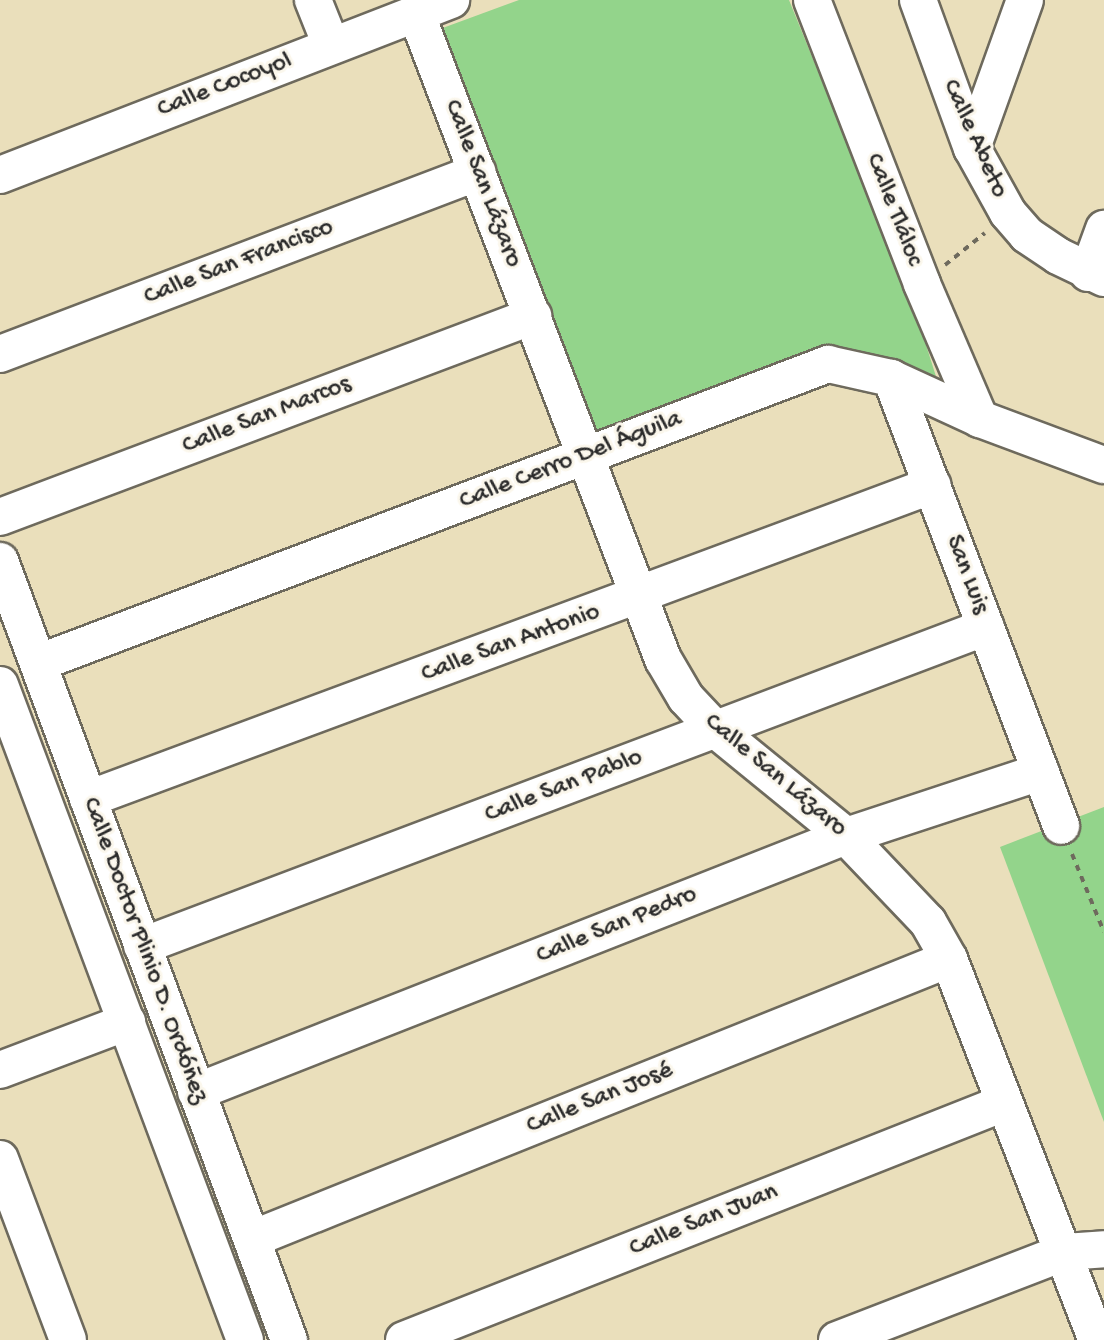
<!DOCTYPE html>
<meta charset="utf-8">
<style>
body{margin:0}
#map{position:relative;width:1104px;height:1340px;overflow:hidden;background:#eadfbb;font-family:"Gochi Hand",sans-serif}
div>[style]{position:absolute}
[style*='--x']{left:calc(var(--x)*1px);top:calc(var(--y)*1px);width:calc(var(--w)*1px);rotate:calc(var(--a)*1deg)}
.green>*{inset:0;background:#93d48b}
.path>*{height:4px;margin-top:-2px;transform-origin:0;background:repeating-linear-gradient(90deg,#6e6a5d 0 6px,transparent 0 12px)}
.roads{filter:drop-shadow(2px 0 #6e6a5d) drop-shadow(-2px 0 #6e6a5d) drop-shadow(0 2px #6e6a5d) drop-shadow(0 -2px #6e6a5d)}
.minor>*{height:36px;margin:-18px;padding:0 18px;transform-origin:18px;border-radius:18px;background:#fff}
span{translate:-50% -50%;white-space:nowrap;text-align:center;line-height:1.15;-webkit-text-stroke:6px #fbf7ec;paint-order:stroke}
.street-label{font-size:26px;color:#2b2b2b}
</style>
<div id="map">
<div class="green">
<i style="clip-path:polygon(519px 0,789px 0,915px 310px,939px 386px,832px 354px,596px 433px,440px 29px)"></i>
<i style="clip-path:polygon(1104px 807px,1104px 1122px,1000px 847px)"></i>
</div>
<div class="path">
<i style="--x:945;--y:265;--w:51;--a:-38.7"></i>
<i style="--x:1072;--y:854;--w:84;--a:67.7"></i>
</div>
<div class="roads">
<div class="minor">
<i style="--x:313;--y:0;--w:48;--a:68.2"></i>
<i style="--x:812;--y:0;--w:305;--a:68.8"></i>
<i style="--x:922;--y:284;--w:147;--a:66.8"></i>
<i style="--x:918;--y:0;--w:158;--a:70"></i>
<i style="--x:972;--y:148;--w:74;--a:61"></i>
<i style="--x:1008;--y:213;--w:29;--a:49"></i>
<i style="--x:1027;--y:235;--w:37;--a:34"></i>
<i style="--x:1058;--y:256;--w:51;--a:25.6"></i>
<i style="--x:416;--y:13;--w:692;--a:69.08"></i>
<i style="--x:663;--y:659;--w:45;--a:59.5"></i>
<i style="--x:686;--y:698;--w:44;--a:46.8"></i>
<i style="--x:716;--y:730;--w:168;--a:39.2"></i>
<i style="--x:846;--y:836;--w:119;--a:46.4"></i>
<i style="--x:928;--y:922;--w:43;--a:60.4"></i>
<i style="--x:949;--y:959;--w:409;--a:68.8"></i>
<i style="--x:972;--y:148;--w:157;--a:-70.3"></i>
<i style="--x:0;--y:175;--w:484;--a:-21.2"></i>
<i style="--x:1088;--y:273;--w:47;--a:-70"></i>
<i style="--x:0;--y:354;--w:511;--a:-20.84"></i>
<i style="--x:891;--y:378;--w:479;--a:69.2"></i>
<i style="--x:0;--y:517;--w:570;--a:-20.66"></i>
<i style="--x:0;--y:561;--w:831;--a:69.65"></i>
<i style="--x:38;--y:663;--w:845;--a:-20.73"></i>
<i style="--x:828;--y:364;--w:65;--a:12.5"></i>
<i style="--x:891;--y:378;--w:98;--a:24.7"></i>
<i style="--x:980;--y:419;--w:132;--a:20.4"></i>
<i style="--x:0;--y:685;--w:699;--a:69.49"></i>
<i style="--x:88;--y:799;--w:901;--a:-20.38"></i>
<i style="--x:142;--y:946;--w:902;--a:-20.7"></i>
<i style="--x:0;--y:1070;--w:136;--a:-20.7"></i>
<i style="--x:196;--y:1092;--w:699;--a:-21.5"></i>
<i style="--x:846;--y:836;--w:205;--a:-18.2"></i>
<i style="--x:0;--y:1159;--w:193;--a:69.4"></i>
<i style="--x:252;--y:1239;--w:751;--a:-21.89"></i>
<i style="--x:404;--y:1340;--w:645;--a:-21.55"></i>
<i style="--x:837;--y:1340;--w:244;--a:-21.1"></i>
<i style="--x:1065;--y:1252;--w:39;--a:-4"></i>
</div>
</div>
<div class="street-label">
<span style="left:225px;top:86px;rotate:-21deg">Calle Cocoyol</span>
<span style="left:974px;top:139px;rotate:66deg">Calle Abeto</span>
<span style="left:482px;top:184px;rotate:69deg">Calle San Lázaro</span>
<span style="left:893px;top:210px;rotate:69deg">Calle Tláloc</span>
<span style="left:239px;top:263px;rotate:-21deg">Calle San Francisco</span>
<span style="left:267px;top:416px;rotate:-21deg">Calle San Marcos</span>
<span style="left:571px;top:461px;rotate:-21deg">Calle Cerro Del Águila</span>
<span style="left:966px;top:575px;rotate:69deg">San Luis</span>
<span style="left:511px;top:644px;rotate:-20deg">Calle San Antonio</span>
<span style="left:775px;top:776px;rotate:40deg">Calle San Lázaro</span>
<span style="left:564px;top:787px;rotate:-21deg">Calle San Pablo</span>
<span style="left:617px;top:926px;rotate:-22deg">Calle San Pedro</span>
<span style="left:144px;top:951px;rotate:70deg">Calle Doctor Plinio D. Ordóñez</span>
<span style="left:600px;top:1099px;rotate:-22deg">Calle San José</span>
<span style="left:704px;top:1221px;rotate:-22deg">Calle San Juan</span>
</div>
</div>
